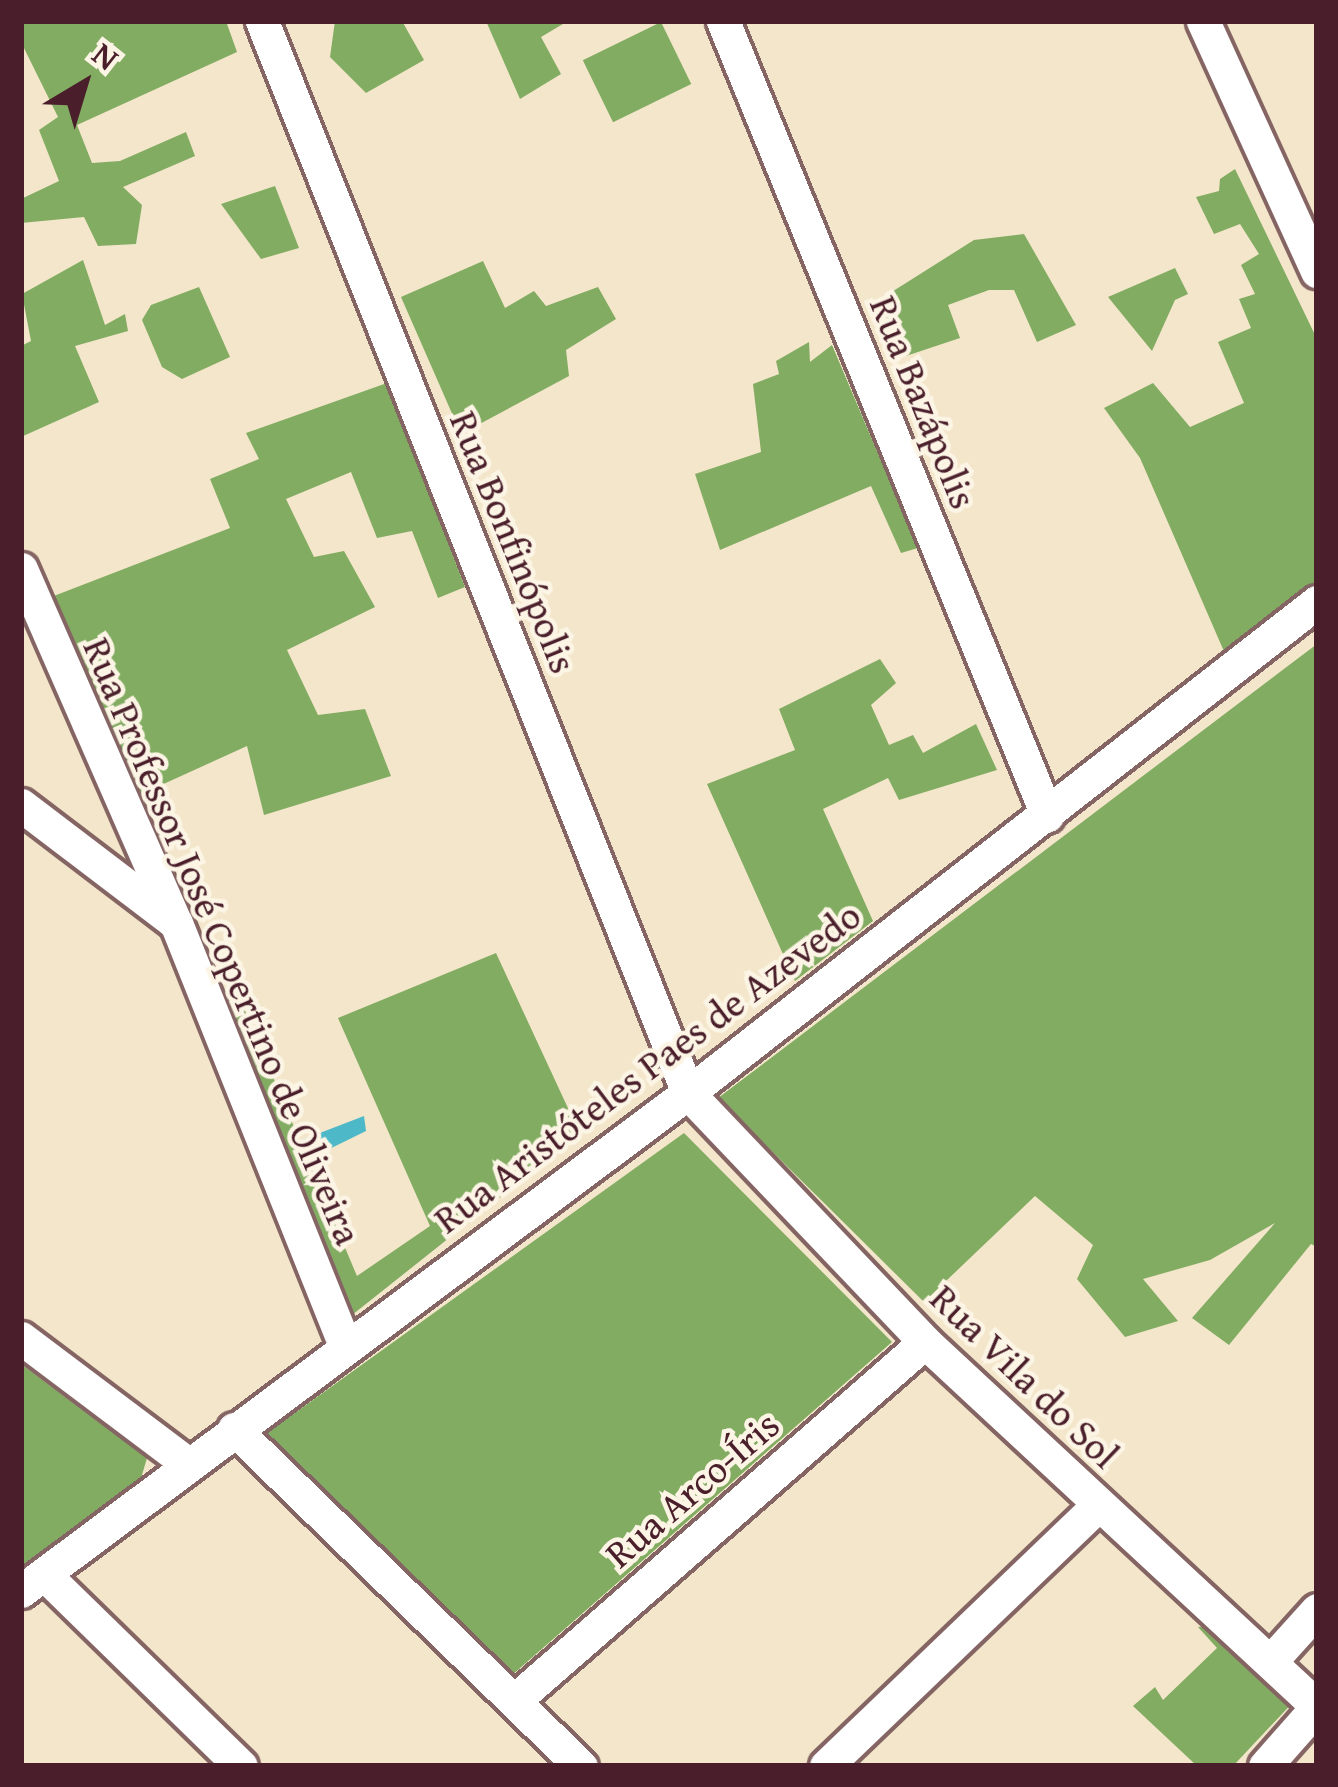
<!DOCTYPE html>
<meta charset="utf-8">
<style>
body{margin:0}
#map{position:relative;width:1338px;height:1787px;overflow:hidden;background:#f3e6ca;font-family:"Gentium Book Plus",serif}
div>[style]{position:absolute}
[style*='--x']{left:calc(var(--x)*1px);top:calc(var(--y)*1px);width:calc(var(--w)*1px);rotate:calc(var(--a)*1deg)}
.forest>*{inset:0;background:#83ac63;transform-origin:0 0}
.water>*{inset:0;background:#4db8c8}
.roads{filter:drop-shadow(3px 0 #856563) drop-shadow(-3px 0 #856563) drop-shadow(0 3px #856563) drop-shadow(0 -3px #856563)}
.minor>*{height:33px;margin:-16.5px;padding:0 16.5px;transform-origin:16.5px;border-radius:16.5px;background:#fff}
span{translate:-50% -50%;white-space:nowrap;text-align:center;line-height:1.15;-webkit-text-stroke:9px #fcf5e5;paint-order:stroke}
.street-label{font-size:39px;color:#4a1f2b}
.frame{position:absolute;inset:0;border:24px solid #4a1f2b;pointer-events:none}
.north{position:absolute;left:24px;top:24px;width:120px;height:120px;-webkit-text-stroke:9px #fcf5e5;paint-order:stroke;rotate:38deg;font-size:33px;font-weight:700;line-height:48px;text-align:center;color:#4a1f2b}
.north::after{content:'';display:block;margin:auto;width:42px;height:54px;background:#4a1f2b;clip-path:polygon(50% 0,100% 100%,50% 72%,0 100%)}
</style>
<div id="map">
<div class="forest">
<i style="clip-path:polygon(21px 21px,226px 21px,237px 52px,77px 125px,92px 163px,120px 161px,186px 132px,195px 156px,123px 187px,142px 205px,136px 244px,98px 246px,84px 217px,21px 223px,21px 199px,59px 181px,39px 130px,58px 117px,21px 42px)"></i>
<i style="clip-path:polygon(335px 21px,402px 21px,424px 60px,366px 93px,330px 57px)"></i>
<i style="clip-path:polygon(486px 21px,568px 21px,541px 37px,561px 74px,520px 99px)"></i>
<i style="left:661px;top:22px;width:69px;height:87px;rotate:64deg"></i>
<i style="clip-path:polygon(1235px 169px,1317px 339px,1317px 583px,1226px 656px,1140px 458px,1104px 408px,1153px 383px,1190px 427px,1244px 403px,1218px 342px,1251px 328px,1239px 299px,1255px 294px,1241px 265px,1259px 254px,1240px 224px,1214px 234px,1196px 197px,1219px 191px,1220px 179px)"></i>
<i style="clip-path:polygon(275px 186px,299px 248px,261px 259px,221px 204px)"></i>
<i style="clip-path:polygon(1024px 234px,1076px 325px,1037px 342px,1014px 290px,989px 290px,948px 305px,960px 338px,906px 356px,879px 300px,974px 240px)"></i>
<i style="clip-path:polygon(83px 260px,105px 325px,125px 314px,128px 331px,75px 346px,99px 402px,21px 437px,21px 346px,31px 341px,22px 294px)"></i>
<i style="clip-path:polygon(483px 261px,505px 308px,534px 291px,546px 306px,598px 287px,616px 319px,566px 350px,569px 376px,461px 434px,401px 297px)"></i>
<i style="clip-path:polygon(1175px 268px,1188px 294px,1175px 300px,1152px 351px,1108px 297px)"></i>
<i style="clip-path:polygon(199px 287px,230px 357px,182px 379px,162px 367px,142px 320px,151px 305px)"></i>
<i style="clip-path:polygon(809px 342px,810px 362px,832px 345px,918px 548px,901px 553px,871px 486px,720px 550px,695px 474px,761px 452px,753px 384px,779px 374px,776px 361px)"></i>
<i style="clip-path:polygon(387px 383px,465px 587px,438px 598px,412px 531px,377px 538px,351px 472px,286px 499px,314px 557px,344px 551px,375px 607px,287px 650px,318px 715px,365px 709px,391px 776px,264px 815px,247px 746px,135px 797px,46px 599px,230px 528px,210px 479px,259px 459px,246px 433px)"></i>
<i style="clip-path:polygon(1317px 644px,1317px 1247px,1311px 1244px,1229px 1345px,1192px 1318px,1275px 1223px,1210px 1260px,1143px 1279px,1178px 1321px,1125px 1337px,1077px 1279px,1093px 1245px,1035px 1196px,924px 1302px,718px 1098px)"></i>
<i style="clip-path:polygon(880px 659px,896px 683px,871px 705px,889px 745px,913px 735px,923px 753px,976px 724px,997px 770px,899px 800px,888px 778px,823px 809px,873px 921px,795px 981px,707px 784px,795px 750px,779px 709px)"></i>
<i style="clip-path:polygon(496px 953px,580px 1134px,347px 1319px,218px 993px,235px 987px,357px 1276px,430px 1226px,338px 1018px)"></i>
<i style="clip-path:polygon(684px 1133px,892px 1342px,511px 1676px,260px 1438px)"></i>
<i style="clip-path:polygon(21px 1364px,147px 1458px,139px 1485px,21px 1573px)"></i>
<i style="clip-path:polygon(1216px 1625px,1296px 1699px,1233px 1766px,1197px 1766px,1133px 1706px,1155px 1687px,1163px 1700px,1217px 1648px,1198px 1627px)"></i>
</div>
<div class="water">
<i style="clip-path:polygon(364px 1116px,366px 1131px,311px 1158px,299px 1141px)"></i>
</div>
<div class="roads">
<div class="minor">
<i style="--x:262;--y:21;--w:1154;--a:68.33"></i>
<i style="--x:688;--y:1093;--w:344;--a:46.4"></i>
<i style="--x:925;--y:1342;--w:535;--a:42.88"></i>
<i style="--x:723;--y:21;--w:858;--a:67.8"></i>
<i style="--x:1203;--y:21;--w:275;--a:65.5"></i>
<i style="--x:21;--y:569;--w:386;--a:66.4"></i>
<i style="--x:176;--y:923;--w:457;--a:68.2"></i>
<i style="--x:21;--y:805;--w:190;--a:37.3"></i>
<i style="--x:21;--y:1338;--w:208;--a:37"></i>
<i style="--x:234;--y:1429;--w:484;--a:44.2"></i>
<i style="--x:44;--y:1574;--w:275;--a:44.3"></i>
<i style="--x:21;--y:1591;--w:832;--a:-36.75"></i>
<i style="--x:688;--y:1093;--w:798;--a:-37.98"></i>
<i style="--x:1270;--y:1662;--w:70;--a:-47.9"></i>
<i style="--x:515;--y:1700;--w:544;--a:-41.13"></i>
<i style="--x:826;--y:1766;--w:377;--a:-43.8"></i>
<i style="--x:1265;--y:1766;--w:79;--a:-48.6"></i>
</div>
</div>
<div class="street-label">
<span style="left:924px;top:402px;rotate:68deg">Rua Bazápolis</span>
<span style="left:514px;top:542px;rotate:68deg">Rua Bonfinópolis</span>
<span style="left:223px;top:941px;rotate:67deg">Rua Professor José Copertino de Oliveira</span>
<span style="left:647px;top:1067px;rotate:-37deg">Rua Aristóteles Paes de Azevedo</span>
<span style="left:1025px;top:1376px;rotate:44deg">Rua Vila do Sol</span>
<span style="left:692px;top:1489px;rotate:-41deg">Rua Arco-Íris</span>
</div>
<div class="frame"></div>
<div class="north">N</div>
</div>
